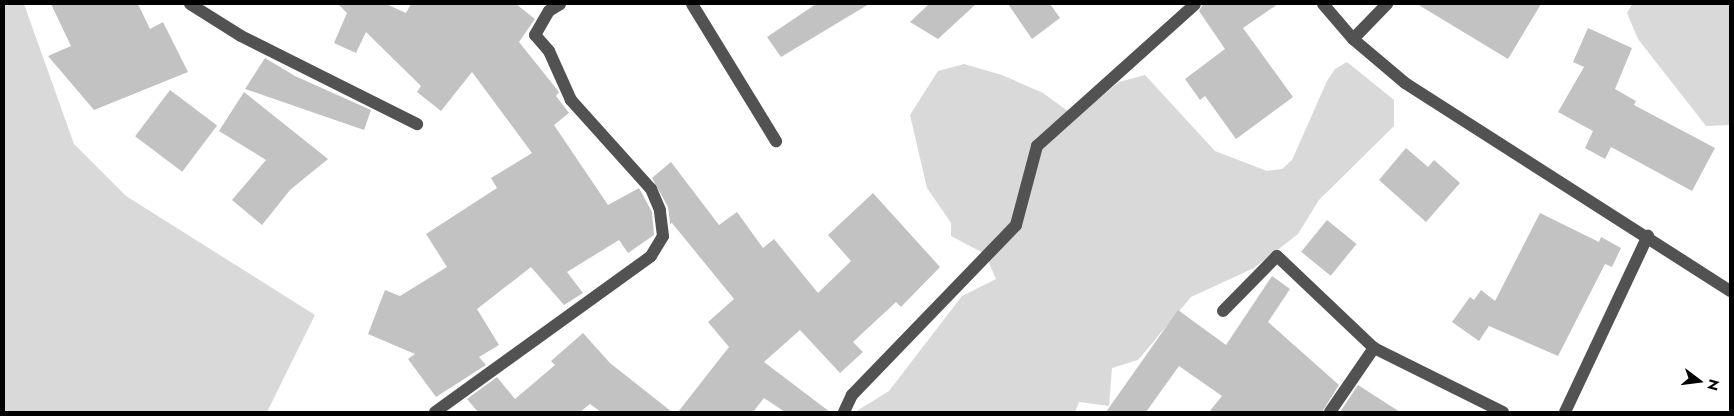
<!DOCTYPE html>
<style>
body{margin:0}
#map{position:relative;width:1734px;height:416px;overflow:hidden;background:#fff;font-family:Jost,sans-serif}
div>[style]{position:absolute}
[style*='--x']{left:calc(var(--x)*1px);top:calc(var(--y)*1px);width:calc(var(--w)*1px);rotate:calc(var(--a)*1deg)}
.green>*{inset:0;background:#d9d9d9}
.building>*{inset:0;background:#c2c2c2;transform-origin:0 0}
.minor>*{height:12px;margin:-6px;padding:0 6px;transform-origin:6px;border-radius:6px;background:#525252}
span{translate:-50% -50%;white-space:nowrap;text-align:center;line-height:1.15;-webkit-text-stroke:4px #fff;paint-order:stroke}
.frame{position:absolute;inset:0;border:5px solid #000;pointer-events:none}
.north{position:absolute;left:1674px;top:356px;width:50px;height:50px;-webkit-text-stroke:4px #fff;paint-order:stroke;rotate:105deg;font-size:14px;font-weight:700;line-height:20px;text-align:center;color:#000}
.north::after{content:'';display:block;margin:auto;width:18px;height:22px;background:#000;clip-path:polygon(50% 0,100% 100%,50% 72%,0 100%)}
</style>
<div id="map">
<div class="green">
<i style="clip-path:polygon(4px 4px,24px 4px,74px 144px,126px 196px,315px 315px,267px 412px,4px 412px)"></i>
<i style="clip-path:polygon(1632px 4px,1730px 4px,1730px 125px,1706px 126px,1638px 39px,1627px 13px)"></i>
<i style="clip-path:polygon(1347px 62px,1394px 100px,1394px 126px,1319px 200px,1298px 234px,1254px 268px,1191px 297px,1138px 360px,1112px 368px,1109px 406px,1079px 402px,1075px 412px,855px 412px,889px 391px,962px 296px,996px 279px,985px 254px,951px 236px,951px 223px,927px 188px,910px 115px,938px 71px,964px 64px,1002px 75px,1043px 93px,1076px 117px,1119px 82px,1145px 75px,1215px 151px,1267px 171px,1282px 169px,1292px 160px,1327px 81px,1335px 69px)"></i>
</div>
<div class="building">
<i style="clip-path:polygon(51px 4px,138px 4px,150px 29px,163px 22px,188px 72px,94px 110px,48px 56px,71px 46px)"></i>
<i style="clip-path:polygon(338px 4px,386px 4px,406px 13px,411px 4px,516px 4px,535px 19px,519px 42px,559px 92px,556px 96px,569px 113px,554px 125px,608px 205px,639px 188px,652px 212px,654px 235px,628px 253px,619px 240px,567px 272px,583px 293px,564px 305px,531px 267px,477px 309px,499px 345px,479px 357px,486px 365px,436px 397px,408px 359px,415px 354px,368px 334px,385px 290px,400px 296px,447px 267px,426px 234px,497px 188px,491px 178px,532px 153px,472px 72px,441px 111px,417px 92px,421px 86px,366px 32px,356px 53px,334px 43px,347px 13px)"></i>
<i style="clip-path:polygon(816px 4px,869px 4px,781px 57px,767px 37px)"></i>
<i style="clip-path:polygon(929px 4px,976px 4px,938px 39px,910px 22px)"></i>
<i style="clip-path:polygon(1008px 4px,1050px 4px,1060px 18px,1032px 39px)"></i>
<i style="clip-path:polygon(1203px 4px,1278px 4px,1243px 28px,1293px 97px,1236px 139px,1205px 96px,1200px 100px,1185px 79px,1225px 49px,1199px 11px)"></i>
<i style="clip-path:polygon(1417px 4px,1541px 4px,1508px 59px)"></i>
<i style="clip-path:polygon(1588px 28px,1632px 48px,1615px 89px,1636px 101px,1634px 105px,1715px 148px,1692px 191px,1611px 147px,1605px 159px,1585px 148px,1593px 131px,1558px 112px,1584px 67px,1573px 62px)"></i>
<i style="clip-path:polygon(265px 58px,295px 76px,371px 110px,364px 130px,245px 89px)"></i>
<i style="left:170px;top:90px;width:59px;height:58px;rotate:37deg"></i>
<i style="clip-path:polygon(244px 92px,328px 159px,290px 190px,262px 225px,232px 200px,266px 160px,219px 131px)"></i>
<i style="clip-path:polygon(1406px 148px,1428px 167px,1434px 160px,1460px 183px,1426px 222px,1379px 180px)"></i>
<i style="clip-path:polygon(671px 162px,719px 225px,737px 212px,763px 248px,774px 239px,818px 293px,851px 261px,828px 235px,873px 193px,940px 267px,901px 307px,896px 302px,853px 342px,863px 352px,840px 373px,800px 330px,764px 362px,830px 412px,785px 412px,764px 398px,753px 412px,678px 412px,729px 347px,708px 322px,734px 299px,672px 223px,670px 224px,668px 207px,652px 178px)"></i>
<i style="clip-path:polygon(1540px 213px,1599px 242px,1601px 237px,1621px 248px,1612px 267px,1605px 264px,1558px 356px,1489px 326px,1479px 341px,1452px 322px,1470px 297px,1474px 300px,1481px 290px,1495px 301px)"></i>
<i style="left:1327px;top:220px;width:38px;height:41px;rotate:39deg"></i>
<i style="clip-path:polygon(1272px 276px,1290px 289px,1268px 322px,1339px 385px,1322px 412px,1209px 412px,1222px 396px,1179px 366px,1146px 412px,1106px 412px,1178px 310px,1226px 345px)"></i>
<i style="clip-path:polygon(583px 333px,610px 363px,672px 412px,601px 412px,590px 404px,580px 412px,478px 412px,467px 399px,497px 377px,515px 399px,555px 365px,551px 361px)"></i>
<i style="clip-path:polygon(1358px 385px,1400px 412px,1340px 412px)"></i>
</div>
<div class="minor">
<i style="--x:190;--y:4;--w:60;--a:32.1"></i>
<i style="--x:241;--y:36;--w:197;--a:26.6"></i>
<i style="--x:692;--y:4;--w:161;--a:58.5"></i>
<i style="--x:1323;--y:4;--w:46;--a:49.4"></i>
<i style="--x:1353;--y:39;--w:68;--a:40.2"></i>
<i style="--x:1405;--y:83;--w:386;--a:32.6"></i>
<i style="--x:1353;--y:39;--w:49;--a:-45.8"></i>
<i style="--x:1223;--y:311;--w:77;--a:-45.5"></i>
<i style="--x:1277;--y:256;--w:134;--a:43.5"></i>
<i style="--x:1374;--y:348;--w:144;--a:26.4"></i>
<i style="--x:435;--y:412;--w:266;--a:-35.8"></i>
<i style="--x:651;--y:256;--w:23;--a:-59"></i>
<i style="--x:663;--y:236;--w:26;--a:-97"></i>
<i style="--x:660;--y:210;--w:23;--a:-113"></i>
<i style="--x:651;--y:189;--w:120;--a:-132"></i>
<i style="--x:571;--y:100;--w:54;--a:-114.2"></i>
<i style="--x:549;--y:51;--w:21;--a:-131"></i>
<i style="--x:535;--y:35;--w:28;--a:-60"></i>
<i style="--x:549;--y:11;--w:13;--a:-32"></i>
<i style="--x:844;--y:412;--w:19;--a:-65"></i>
<i style="--x:852;--y:395;--w:236;--a:-46"></i>
<i style="--x:1016;--y:225;--w:82;--a:-75.1"></i>
<i style="--x:1037;--y:146;--w:212;--a:-41.9"></i>
<i style="--x:1330;--y:412;--w:78;--a:-55.5"></i>
<i style="--x:1565;--y:412;--w:195;--a:-64.8"></i>
</div>
<div class="frame"></div>
<div class="north">N</div>
</div>
